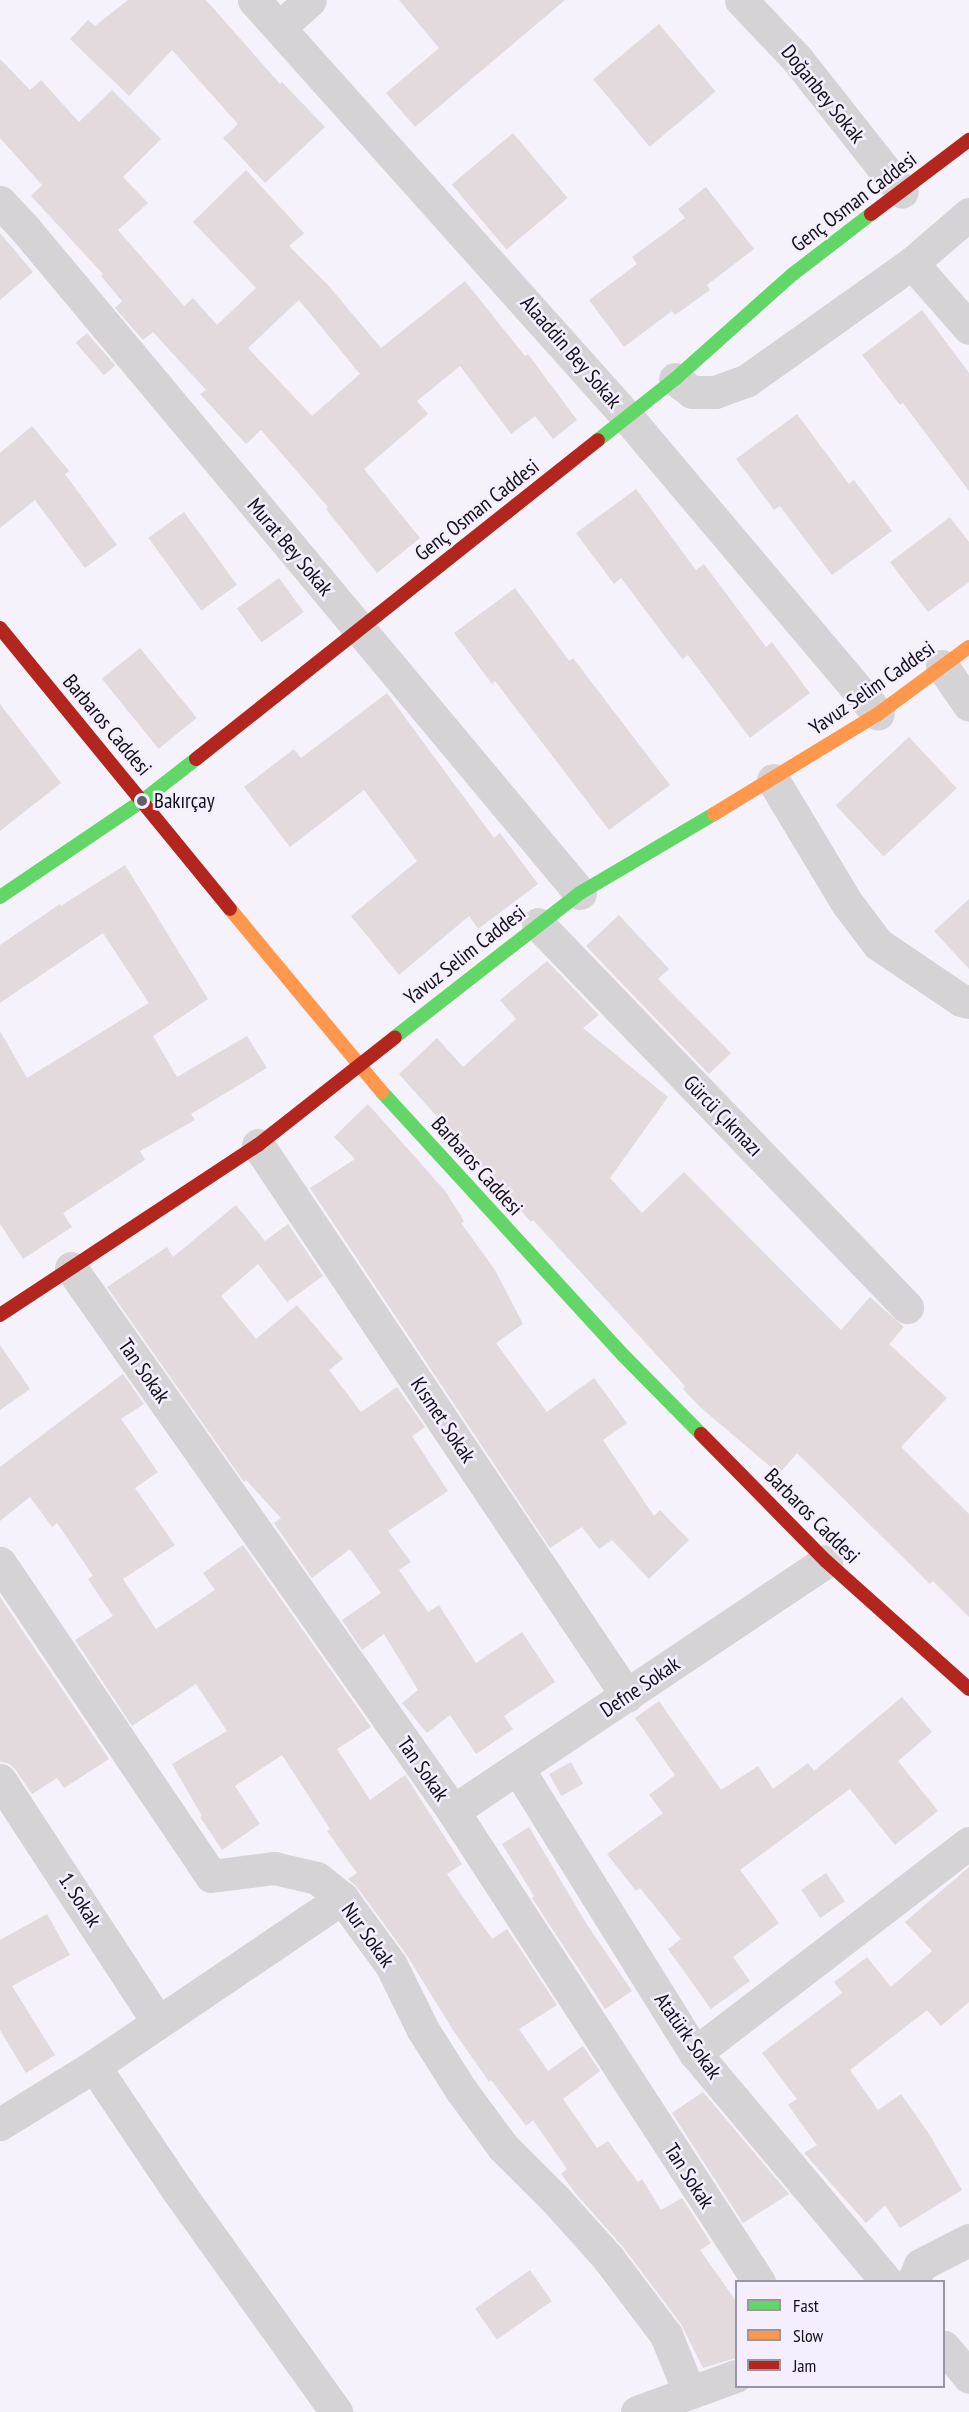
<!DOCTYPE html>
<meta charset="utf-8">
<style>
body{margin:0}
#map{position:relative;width:969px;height:2412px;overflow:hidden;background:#f5f2fb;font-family:"PT Sans Narrow",sans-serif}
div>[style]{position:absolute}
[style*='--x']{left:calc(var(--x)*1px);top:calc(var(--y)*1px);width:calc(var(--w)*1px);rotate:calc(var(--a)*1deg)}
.building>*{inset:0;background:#e2dadc;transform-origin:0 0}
.street>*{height:33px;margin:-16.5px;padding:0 16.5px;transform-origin:16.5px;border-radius:16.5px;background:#d6d3d6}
.fast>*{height:14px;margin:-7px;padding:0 7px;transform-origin:7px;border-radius:7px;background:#63d668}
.slow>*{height:14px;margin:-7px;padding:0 7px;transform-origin:7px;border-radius:7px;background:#ff974d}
.jam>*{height:14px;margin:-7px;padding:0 7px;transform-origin:7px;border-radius:7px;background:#b3261e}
.dots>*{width:16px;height:16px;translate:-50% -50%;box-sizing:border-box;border:3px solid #f4eeff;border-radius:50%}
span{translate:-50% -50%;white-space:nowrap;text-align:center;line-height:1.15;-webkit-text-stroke:5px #f4eeff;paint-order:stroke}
.street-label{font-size:21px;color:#130f18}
.poi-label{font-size:21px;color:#130f18}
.left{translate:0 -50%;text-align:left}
.legend{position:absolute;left:735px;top:2280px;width:210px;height:108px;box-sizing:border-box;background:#f4eeff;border:2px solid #9a95a3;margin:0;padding:8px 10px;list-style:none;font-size:18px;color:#130f18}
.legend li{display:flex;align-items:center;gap:12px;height:30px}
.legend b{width:30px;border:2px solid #9a95a3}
</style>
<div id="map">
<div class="building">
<i style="clip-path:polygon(128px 0,206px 0,280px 84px,282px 82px,325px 127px,265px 183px,223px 138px,238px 124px,172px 50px,129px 96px,70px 39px,88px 20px,95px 26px)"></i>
<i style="clip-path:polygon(399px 0,565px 0,415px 127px,386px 93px,439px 48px)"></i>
<i style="left:659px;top:24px;width:88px;height:86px;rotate:50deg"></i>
<i style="clip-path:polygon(evenodd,0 59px,30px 90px,41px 80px,79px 122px,112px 90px,161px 139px,123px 177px,148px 203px,118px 230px,184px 306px,193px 298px,217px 325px,256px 288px,193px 222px,246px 170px,304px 233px,289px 246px,328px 285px,381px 348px,465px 281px,525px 356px,528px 354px,577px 420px,553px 439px,535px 416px,511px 434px,460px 366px,417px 401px,428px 414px,364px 469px,420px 538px,377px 573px,326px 509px,328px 507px,261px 430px,246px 444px,200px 394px,206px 390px,153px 332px,143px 340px,115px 308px,122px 301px,101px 276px,103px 274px,31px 196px,42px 185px,0 138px,0 59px,299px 300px,360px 374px,312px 416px,248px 348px,299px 300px)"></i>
<i style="left:513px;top:133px;width:85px;height:80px;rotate:50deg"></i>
<i style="clip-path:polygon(706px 187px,754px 249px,707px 285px,710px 290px,675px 315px,672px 311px,624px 347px,589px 300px,637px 264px,632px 257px,685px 218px,678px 209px)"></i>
<i style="clip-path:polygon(0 233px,33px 272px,0 300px)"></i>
<i style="clip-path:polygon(922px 310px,969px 373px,969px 491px,903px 403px,900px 405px,862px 355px)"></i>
<i style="left:87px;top:333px;width:43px;height:15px;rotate:49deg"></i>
<i style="clip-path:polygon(797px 414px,849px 484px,854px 480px,892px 531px,832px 575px,780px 506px,774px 510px,736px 459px)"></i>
<i style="clip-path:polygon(32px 426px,69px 471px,65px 474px,117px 545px,85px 568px,35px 500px,0 528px,0 453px)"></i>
<i style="clip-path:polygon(636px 489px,696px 570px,704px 564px,766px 647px,772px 642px,810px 693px,750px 738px,688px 655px,682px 659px,621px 578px,614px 584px,576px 533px)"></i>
<i style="left:184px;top:512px;width:90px;height:44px;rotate:54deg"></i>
<i style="clip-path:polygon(950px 517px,969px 542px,969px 582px,928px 612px,890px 562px)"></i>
<i style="left:279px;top:578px;width:42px;height:52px;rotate:54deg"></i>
<i style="clip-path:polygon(515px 588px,569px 661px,573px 658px,670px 785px,609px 830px,495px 681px,492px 684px,454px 633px)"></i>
<i style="left:140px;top:648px;width:90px;height:49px;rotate:51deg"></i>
<i style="clip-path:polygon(387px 693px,494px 838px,500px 833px,538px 884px,478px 929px,469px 916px,399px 975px,351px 916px,417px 861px,364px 790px,290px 847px,244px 787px,294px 749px,301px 758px)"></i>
<i style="clip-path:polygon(0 704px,61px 783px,0 831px)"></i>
<i style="left:909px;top:737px;width:70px;height:100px;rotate:47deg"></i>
<i style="clip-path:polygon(125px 865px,208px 999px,153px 1036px,177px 1077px,247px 1036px,267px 1068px,191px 1114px,195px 1120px,140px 1151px,145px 1160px,63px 1213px,72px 1227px,23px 1259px,0 1224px,0 1031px,27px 1078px,149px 1003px,103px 933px,0 1003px,0 945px,60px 904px,61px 906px)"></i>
<i style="clip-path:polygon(969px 899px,969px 969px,934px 931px)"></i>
<i style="clip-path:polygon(619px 915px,669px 969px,658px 979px,731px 1053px,709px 1074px,586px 946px)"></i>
<i style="clip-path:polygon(547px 961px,599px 1015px,583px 1028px,668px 1097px,610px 1178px,642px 1213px,684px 1172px,841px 1330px,870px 1297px,904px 1327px,889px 1344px,947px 1398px,901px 1447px,969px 1514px,969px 1617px,933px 1581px,930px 1584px,797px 1453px,779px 1474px,700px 1407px,683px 1389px,685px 1386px,533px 1220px,531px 1222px,399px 1074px,437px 1038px,463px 1067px,516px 1019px,500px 1000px)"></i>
<i style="clip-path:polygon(368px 1104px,446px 1192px,464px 1221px,461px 1223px,495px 1270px,523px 1324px,496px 1343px,547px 1412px,594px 1378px,627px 1423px,603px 1440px,654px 1516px,660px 1510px,689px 1540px,649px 1579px,612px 1540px,599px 1549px,582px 1527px,550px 1548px,310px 1188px,355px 1159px,334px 1137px)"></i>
<i style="clip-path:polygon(236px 1205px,265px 1241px,288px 1224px,323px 1276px,287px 1302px,258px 1264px,221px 1296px,256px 1339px,297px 1305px,343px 1359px,329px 1370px,361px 1412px,397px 1387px,425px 1427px,412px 1436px,448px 1491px,388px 1531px,411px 1562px,399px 1570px,428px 1612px,439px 1605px,476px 1663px,522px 1632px,555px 1682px,504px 1716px,513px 1729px,476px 1754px,450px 1715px,427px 1733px,402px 1703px,418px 1690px,384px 1634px,362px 1650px,342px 1620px,381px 1593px,350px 1549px,312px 1578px,274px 1523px,281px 1518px,246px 1480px,244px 1482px,107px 1287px,167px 1247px,173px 1257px)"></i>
<i style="clip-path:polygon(0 1345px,30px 1389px,0 1410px)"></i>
<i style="clip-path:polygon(123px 1374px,144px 1404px,121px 1419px,158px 1472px,135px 1488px,175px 1545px,123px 1579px,156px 1629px,215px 1590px,203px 1573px,243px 1545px,371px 1727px,337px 1749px,370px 1800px,405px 1775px,462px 1864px,447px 1874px,492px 1939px,507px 1929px,557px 2005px,519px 2029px,548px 2071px,583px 2046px,600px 2071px,563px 2099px,597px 2148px,608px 2141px,638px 2182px,642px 2179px,661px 2210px,682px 2198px,711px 2243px,700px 2250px,736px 2301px,736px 2358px,703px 2368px,681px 2324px,623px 2247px,577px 2195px,561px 2174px,567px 2169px,533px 2120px,526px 2126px,491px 2080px,489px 2082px,453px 2030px,406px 1954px,357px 1887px,348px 1879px,357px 1873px,327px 1831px,330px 1829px,282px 1755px,235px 1786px,260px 1824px,222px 1850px,200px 1817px,202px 1816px,172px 1764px,227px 1731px,196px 1684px,132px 1726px,75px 1640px,113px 1616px,88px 1579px,93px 1576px,57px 1523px,52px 1527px,30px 1497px,0 1521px,0 1467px)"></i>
<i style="clip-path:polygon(0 1597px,109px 1759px,64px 1788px,57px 1778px,32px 1794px,15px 1769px,9px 1764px,0 1761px)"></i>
<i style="clip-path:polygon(902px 1697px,932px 1732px,898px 1761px,938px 1811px,895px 1845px,850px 1789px,740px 1870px,779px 1923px,733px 1957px,750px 1981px,711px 2009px,668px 1949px,681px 1939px,640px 1888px,636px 1891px,607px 1854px,663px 1813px,649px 1795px,675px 1775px,635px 1718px,659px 1701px,721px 1790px,758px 1766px,773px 1789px,808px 1763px,814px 1771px)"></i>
<i style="left:571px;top:1762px;width:25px;height:25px;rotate:61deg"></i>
<i style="clip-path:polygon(529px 1827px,586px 1923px,632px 1991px,605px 2009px,532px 1898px,534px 1896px,502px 1844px)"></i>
<i style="clip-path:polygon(969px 1867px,969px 2002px,941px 2026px,927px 2010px,850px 2070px,878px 2110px,901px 2094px,929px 2134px,962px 2190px,900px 2228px,885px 2205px,866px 2223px,804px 2153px,817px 2145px,788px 2105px,797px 2099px,762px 2053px,842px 1993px,834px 1982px,867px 1957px,891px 1987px,932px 1951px,905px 1922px)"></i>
<i style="left:826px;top:1873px;width:34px;height:30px;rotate:56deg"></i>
<i style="clip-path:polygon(47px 1914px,70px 1955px,12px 1986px,55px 2055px,26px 2073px,0 2030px,0 1940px)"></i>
<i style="clip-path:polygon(703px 2092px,789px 2194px,743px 2223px,672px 2113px)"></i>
<i style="left:530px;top:2270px;width:38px;height:67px;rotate:55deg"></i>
</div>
<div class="street">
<i style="--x:254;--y:0;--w:561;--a:48.18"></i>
<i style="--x:628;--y:418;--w:387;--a:49.8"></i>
<i style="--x:741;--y:0;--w:81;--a:46.5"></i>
<i style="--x:797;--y:59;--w:169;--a:51.7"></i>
<i style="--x:280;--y:27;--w:40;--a:-42"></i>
<i style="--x:0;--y:202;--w:38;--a:47"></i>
<i style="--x:26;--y:230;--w:864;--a:50.12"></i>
<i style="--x:969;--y:214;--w:75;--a:139.3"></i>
<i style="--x:912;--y:263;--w:86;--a:48.8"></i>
<i style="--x:675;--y:379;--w:21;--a:37"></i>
<i style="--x:692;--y:392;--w:23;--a:0"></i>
<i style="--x:715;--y:392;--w:33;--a:-20"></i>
<i style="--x:746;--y:381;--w:204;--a:-35.4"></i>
<i style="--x:942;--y:666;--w:47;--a:55.3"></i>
<i style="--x:773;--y:780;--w:144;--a:59"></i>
<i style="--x:847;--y:903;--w:51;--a:52.9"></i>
<i style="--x:878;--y:944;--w:100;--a:34"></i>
<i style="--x:961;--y:1000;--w:8;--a:14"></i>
<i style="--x:538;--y:924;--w:532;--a:46.07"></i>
<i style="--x:258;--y:1145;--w:663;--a:56.19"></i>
<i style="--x:71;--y:1268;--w:664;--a:54.87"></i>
<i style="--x:453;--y:1811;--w:562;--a:56.99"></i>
<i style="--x:0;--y:1563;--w:377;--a:56"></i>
<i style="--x:211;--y:1876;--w:64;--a:-7.2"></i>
<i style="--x:274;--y:1868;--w:44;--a:13.1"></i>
<i style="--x:317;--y:1878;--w:32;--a:39"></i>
<i style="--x:342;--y:1898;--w:83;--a:53.8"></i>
<i style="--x:391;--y:1965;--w:72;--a:63.8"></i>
<i style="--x:423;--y:2030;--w:71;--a:57.7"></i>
<i style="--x:461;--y:2090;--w:71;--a:53.6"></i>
<i style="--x:503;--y:2147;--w:75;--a:45"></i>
<i style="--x:556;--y:2200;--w:78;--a:48.1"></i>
<i style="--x:608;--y:2258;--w:96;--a:53"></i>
<i style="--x:666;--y:2335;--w:61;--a:68"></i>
<i style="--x:518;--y:1769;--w:335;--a:58.1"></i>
<i style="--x:695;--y:2053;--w:299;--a:50"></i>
<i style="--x:0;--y:1780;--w:289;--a:56.9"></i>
<i style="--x:453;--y:1811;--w:449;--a:-33.8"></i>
<i style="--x:695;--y:2053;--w:345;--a:-37.5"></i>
<i style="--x:94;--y:2066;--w:300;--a:-34.1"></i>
<i style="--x:0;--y:2124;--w:110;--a:-31.7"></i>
<i style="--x:94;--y:2066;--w:151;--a:56.1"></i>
<i style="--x:178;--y:2191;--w:272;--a:54.4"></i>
<i style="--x:913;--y:2282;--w:18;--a:-68"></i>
<i style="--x:920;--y:2265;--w:55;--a:-27"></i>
<i style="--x:944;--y:2347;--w:39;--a:50"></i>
<i style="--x:637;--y:2412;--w:105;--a:-20"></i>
</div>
<div class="fast">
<i style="--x:598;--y:440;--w:98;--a:-38.4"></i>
<i style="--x:675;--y:379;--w:158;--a:-41.7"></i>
<i style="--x:793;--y:274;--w:98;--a:-37.6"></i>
<i style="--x:0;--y:897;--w:171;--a:-34.1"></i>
<i style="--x:142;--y:801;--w:68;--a:-37.9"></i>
<i style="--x:395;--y:1037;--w:234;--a:-37.9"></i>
<i style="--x:580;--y:893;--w:156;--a:-30.5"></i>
<i style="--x:382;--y:1092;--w:357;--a:47.5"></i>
<i style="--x:623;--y:1355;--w:111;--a:45.4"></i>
</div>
<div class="slow">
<i style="--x:714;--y:814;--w:192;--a:-31.4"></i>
<i style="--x:878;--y:714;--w:113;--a:-36.4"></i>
<i style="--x:230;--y:909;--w:238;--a:50.3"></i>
</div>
<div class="jam">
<i style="--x:871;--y:214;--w:123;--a:-37.1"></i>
<i style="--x:0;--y:628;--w:363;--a:50.7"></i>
<i style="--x:196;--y:759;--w:513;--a:-38.43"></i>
<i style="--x:0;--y:1315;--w:309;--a:-33.4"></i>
<i style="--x:258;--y:1145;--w:174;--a:-38.2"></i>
<i style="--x:701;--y:1434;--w:178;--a:45.5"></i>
<i style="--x:826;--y:1561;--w:192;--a:41.8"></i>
</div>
<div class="dots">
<i style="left:142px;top:801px;background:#625e67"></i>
</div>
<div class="street-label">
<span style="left:823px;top:94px;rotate:51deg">Doğanbey Sokak</span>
<span style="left:854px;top:202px;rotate:-37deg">Genç Osman Caddesi</span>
<span style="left:571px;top:352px;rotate:49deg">Alaaddin Bey Sokak</span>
<span style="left:477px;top:510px;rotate:-38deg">Genç Osman Caddesi</span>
<span style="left:290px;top:547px;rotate:50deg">Murat Bey Sokak</span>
<span style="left:872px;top:688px;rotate:-35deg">Yavuz Selim Caddesi</span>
<span style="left:107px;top:725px;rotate:50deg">Barbaros Caddesi</span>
<span style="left:465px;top:955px;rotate:-38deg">Yavuz Selim Caddesi</span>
<span style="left:723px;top:1116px;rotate:46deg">Gürcü Çıkmazı</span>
<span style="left:477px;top:1166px;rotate:48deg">Barbaros Caddesi</span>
<span style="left:144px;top:1371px;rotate:55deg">Tan Sokak</span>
<span style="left:443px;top:1420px;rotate:56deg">Kısmet Sokak</span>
<span style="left:812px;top:1516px;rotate:45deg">Barbaros Caddesi</span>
<span style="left:640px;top:1687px;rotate:-34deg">Defne Sokak</span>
<span style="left:423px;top:1769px;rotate:55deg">Tan Sokak</span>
<span style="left:80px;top:1900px;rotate:57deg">1. Sokak</span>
<span style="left:368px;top:1935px;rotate:54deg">Nur Sokak</span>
<span style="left:688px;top:2036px;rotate:55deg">Atatürk Sokak</span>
<span style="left:689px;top:2176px;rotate:57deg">Tan Sokak</span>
</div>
<div class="poi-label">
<span class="left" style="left:154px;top:801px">Bakırçay</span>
</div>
<ul class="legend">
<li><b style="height:8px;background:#63d668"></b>Fast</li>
<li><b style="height:8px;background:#ff974d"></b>Slow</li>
<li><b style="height:8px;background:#b3261e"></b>Jam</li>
</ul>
</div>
